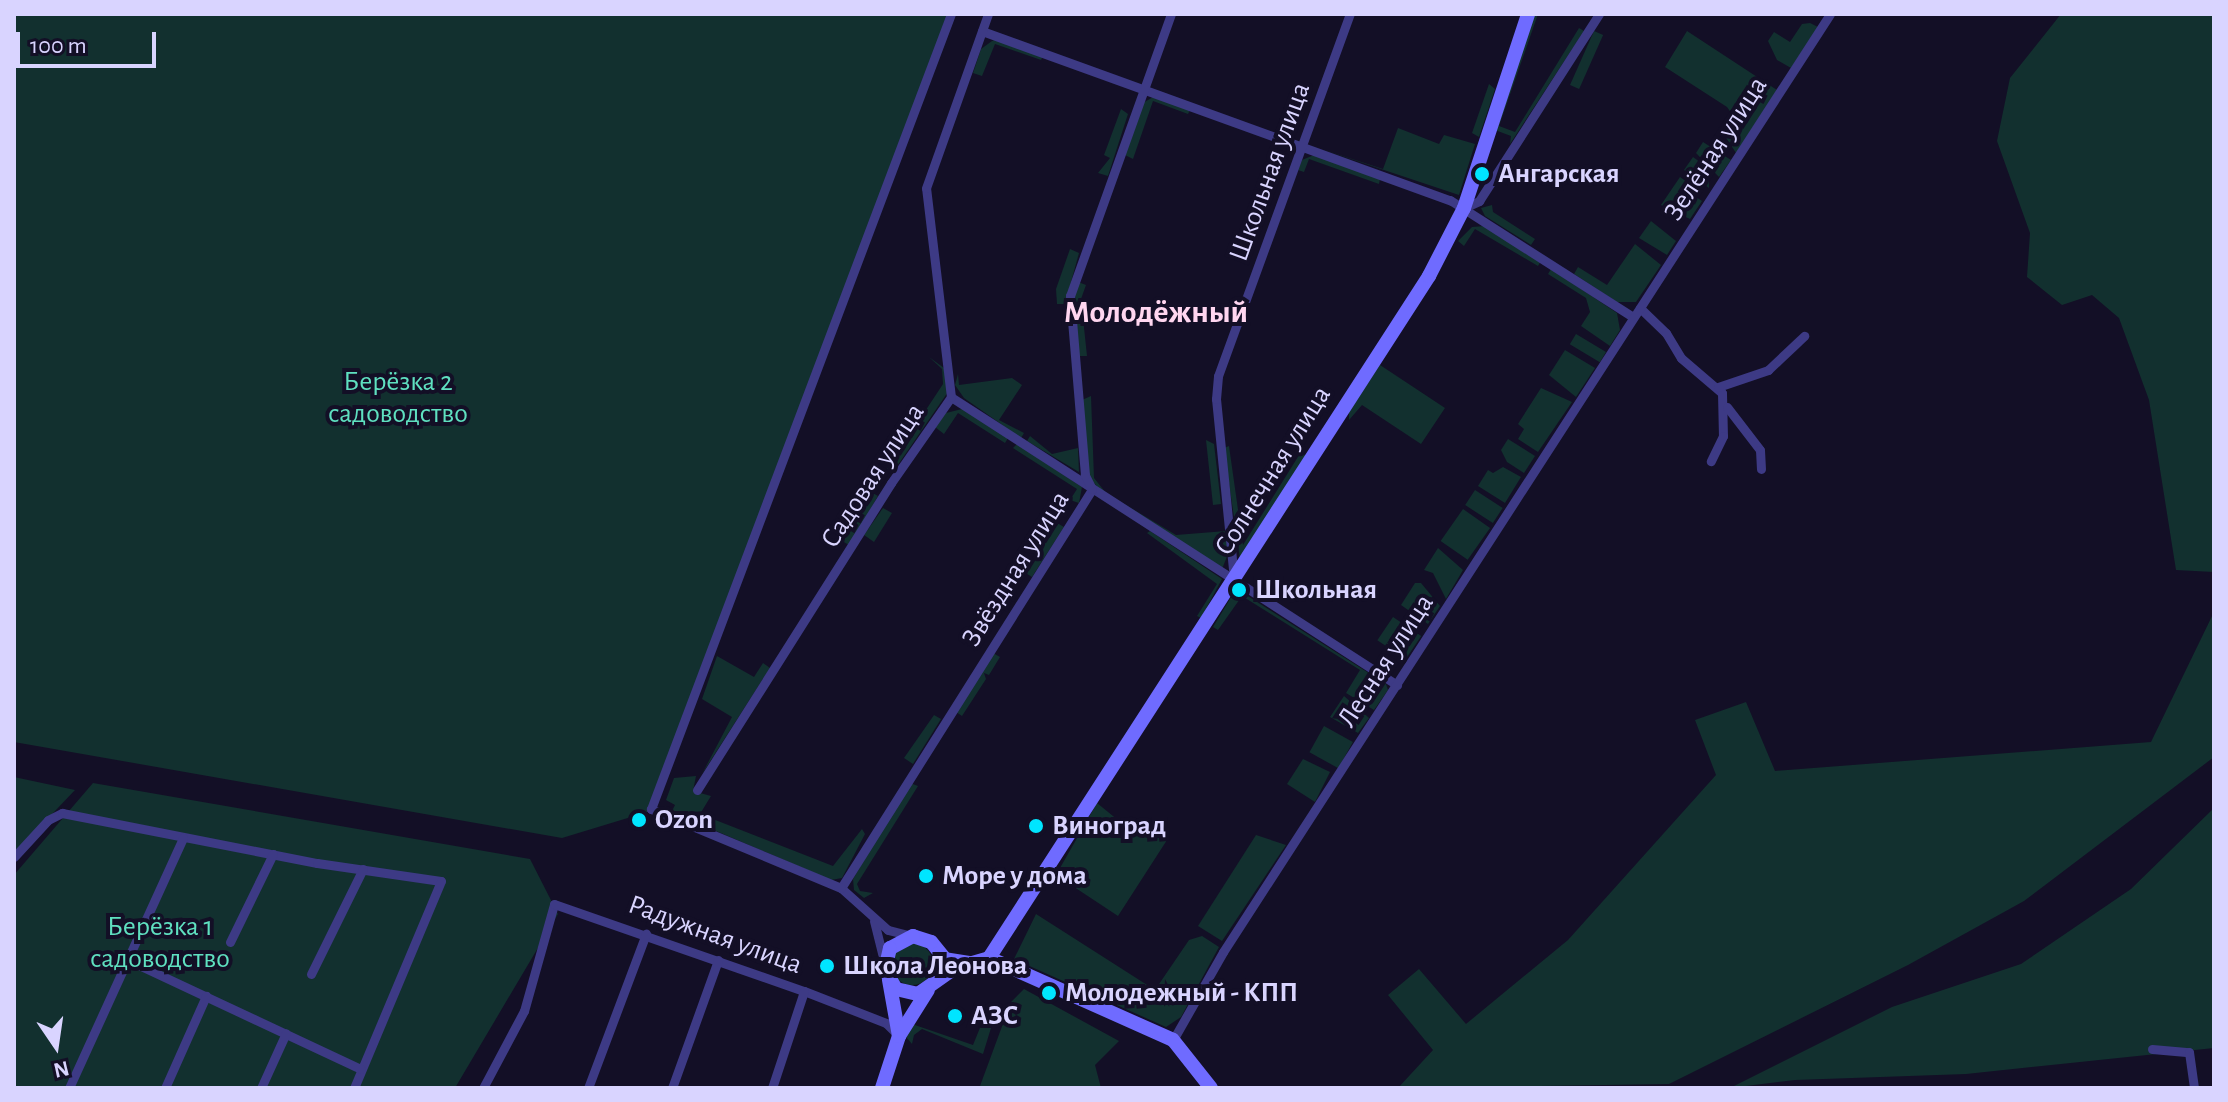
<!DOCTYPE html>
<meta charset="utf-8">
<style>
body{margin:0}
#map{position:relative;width:2228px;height:1102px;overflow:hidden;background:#130f26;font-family:"Alegreya Sans",sans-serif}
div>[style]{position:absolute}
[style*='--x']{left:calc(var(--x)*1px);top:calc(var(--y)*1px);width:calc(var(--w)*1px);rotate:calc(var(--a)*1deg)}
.green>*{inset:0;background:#12302f;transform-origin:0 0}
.round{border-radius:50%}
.street>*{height:9px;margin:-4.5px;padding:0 4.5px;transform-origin:4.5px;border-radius:4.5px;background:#3d3a85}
.secondary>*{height:14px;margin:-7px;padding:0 7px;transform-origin:7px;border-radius:7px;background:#6f6bff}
.dots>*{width:22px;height:22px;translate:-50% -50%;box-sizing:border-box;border:4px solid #130f26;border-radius:50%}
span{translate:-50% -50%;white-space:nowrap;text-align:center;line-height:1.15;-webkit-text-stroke:8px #130f26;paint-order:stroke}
.street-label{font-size:28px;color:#d9d4ff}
.poi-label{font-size:28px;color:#d9d4ff;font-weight:700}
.left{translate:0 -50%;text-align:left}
.park-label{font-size:28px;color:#5fe0c0}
.quarter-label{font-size:32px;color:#ffd6f0;font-weight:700}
.frame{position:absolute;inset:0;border:16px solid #d9d4ff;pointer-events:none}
.north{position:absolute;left:16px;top:1006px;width:80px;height:80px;-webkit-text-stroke:6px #130f26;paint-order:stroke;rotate:167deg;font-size:22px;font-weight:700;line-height:32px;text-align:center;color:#d9d4ff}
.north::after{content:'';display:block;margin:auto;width:28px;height:36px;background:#d9d4ff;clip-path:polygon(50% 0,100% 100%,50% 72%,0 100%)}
.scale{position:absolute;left:16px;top:32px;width:140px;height:36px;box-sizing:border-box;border:4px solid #d9d4ff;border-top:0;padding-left:10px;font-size:24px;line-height:28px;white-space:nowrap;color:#d9d4ff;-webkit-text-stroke:6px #130f26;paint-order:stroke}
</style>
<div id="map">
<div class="green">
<i style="clip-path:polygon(14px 14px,956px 14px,654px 810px,562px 838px,14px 742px)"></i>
<i style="clip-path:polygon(1533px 14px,1538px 14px,1499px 126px,1515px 132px,1579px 28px,1584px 31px,1510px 144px,1511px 136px,1495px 130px)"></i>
<i style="clip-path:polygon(2061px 14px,2214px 14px,2214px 572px,2176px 570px,2149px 400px,2119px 318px,2092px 295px,2062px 305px,2027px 277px,2030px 233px,1997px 141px,2010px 78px)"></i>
<i style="clip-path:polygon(1810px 23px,1818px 27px,1791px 68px,1777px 60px,1768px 41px,1774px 32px,1790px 42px,1802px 24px)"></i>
<i style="left:1594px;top:31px;width:10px;height:59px;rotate:24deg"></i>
<i style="clip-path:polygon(1687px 31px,1777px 90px,1736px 153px,1723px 133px,1732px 114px,1727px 107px,1665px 67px)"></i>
<i style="clip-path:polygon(992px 41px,995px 40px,1043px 56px,1041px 60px,995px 44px,982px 76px,973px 73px,981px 49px)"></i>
<i style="clip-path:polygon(1489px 84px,1495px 89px,1479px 137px,1472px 133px)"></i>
<i style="clip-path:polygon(1153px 97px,1190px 110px,1188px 114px,1153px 101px,1133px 159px,1123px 154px,1143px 103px)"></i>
<i style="clip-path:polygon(1121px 109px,1128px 114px,1108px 176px,1098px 173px,1110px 158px,1104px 155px)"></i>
<i style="clip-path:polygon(1398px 128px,1439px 144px,1444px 135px,1475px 144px,1459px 195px,1315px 147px,1383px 169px)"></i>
<i style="clip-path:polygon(1703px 142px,1731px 160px,1719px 177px,1696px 153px)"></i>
<i style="clip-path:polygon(1314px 155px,1380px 179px,1379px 184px,1309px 159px,1304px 172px,1298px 170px,1302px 160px)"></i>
<i style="clip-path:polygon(1693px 157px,1708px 168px,1709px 188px,1684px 170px)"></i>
<i style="clip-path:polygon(1680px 177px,1700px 191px,1696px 197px,1702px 201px,1690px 219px,1661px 205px)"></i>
<i style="clip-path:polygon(1492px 205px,1493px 212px,1535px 239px,1531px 245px,1485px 216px,1481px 208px)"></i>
<i style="clip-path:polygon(1651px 221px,1676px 241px,1667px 255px,1639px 238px)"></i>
<i style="clip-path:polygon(1485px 226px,1541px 261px,1538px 266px,1475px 229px,1464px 246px,1458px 241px,1472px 227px)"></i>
<i style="clip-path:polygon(1635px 244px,1661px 265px,1636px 302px,1617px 302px,1574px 274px,1578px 267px,1607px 285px)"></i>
<i style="clip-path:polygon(1070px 249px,1079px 253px,1065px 304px,1057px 304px,1056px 289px)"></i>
<i style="clip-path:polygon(1551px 269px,1617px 313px,1620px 330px,1610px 346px,1581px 326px,1590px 312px,1586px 298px,1548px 274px)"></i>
<i style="clip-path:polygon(1078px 282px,1086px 285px,1081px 299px,1087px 356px,1077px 356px,1073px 295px)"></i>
<i style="left:1576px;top:334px;width:35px;height:12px;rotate:31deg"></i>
<i style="clip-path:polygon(1565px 350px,1595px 368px,1576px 397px,1549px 375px)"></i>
<i style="clip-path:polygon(929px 357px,944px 368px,948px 392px,893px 472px,887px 469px,943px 384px,942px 369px)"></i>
<i style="clip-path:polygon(1380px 365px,1445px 408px,1421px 444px,1362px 405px,1349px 420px,1349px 411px)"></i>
<i style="clip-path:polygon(958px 374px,959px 385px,1012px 378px,1022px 385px,999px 420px,1024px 433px,1021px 438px,964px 398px,955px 385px)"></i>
<i style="clip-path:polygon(1541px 388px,1572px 402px,1538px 452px,1518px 439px,1524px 429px,1518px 424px)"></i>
<i style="clip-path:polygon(1091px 396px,1094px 478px,1106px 493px,1176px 535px,1226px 531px,1228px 554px,1222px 569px,1099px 489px,1089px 477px,1082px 400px)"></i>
<i style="clip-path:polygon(962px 409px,1008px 438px,1005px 443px,958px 413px,944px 434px,935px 427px,946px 413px)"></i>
<i style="clip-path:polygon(1030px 436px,1052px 454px,1078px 448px,1079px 472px,1027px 441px)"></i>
<i style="clip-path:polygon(1508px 439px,1535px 456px,1524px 473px,1507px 462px,1501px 450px)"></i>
<i style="clip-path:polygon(1206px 440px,1214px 444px,1221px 504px,1213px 505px)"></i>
<i style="clip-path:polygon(1017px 444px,1082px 487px,1079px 503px,1070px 500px,1077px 489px,1013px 448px)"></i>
<i style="clip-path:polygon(1229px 446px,1243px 545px,1301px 452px,1306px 456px,1240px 559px,1224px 448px)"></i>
<i style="clip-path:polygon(1503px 467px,1521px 477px,1505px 503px,1478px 486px,1488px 470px,1493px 473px)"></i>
<i style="left:1475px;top:490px;width:33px;height:18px;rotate:33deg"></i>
<i style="left:871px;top:492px;width:8px;height:57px;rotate:30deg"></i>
<i style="clip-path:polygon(883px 508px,892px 513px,874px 542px,864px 535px)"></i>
<i style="left:1463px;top:509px;width:33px;height:39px;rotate:35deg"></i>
<i style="clip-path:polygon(1057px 523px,1064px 527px,1032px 577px,1024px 572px)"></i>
<i style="clip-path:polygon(1150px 531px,1222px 579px,1201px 618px,1197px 616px,1217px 584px,1147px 533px)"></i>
<i style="clip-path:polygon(1438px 548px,1463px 570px,1446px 599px,1433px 573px,1424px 570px)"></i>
<i style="clip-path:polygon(1415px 583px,1421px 583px,1440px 606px,1428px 624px,1401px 605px)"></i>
<i style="clip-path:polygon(1243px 593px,1386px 684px,1388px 690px,1374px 710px,1346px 693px,1360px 670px,1242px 596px,1218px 630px,1213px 627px,1233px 594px)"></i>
<i style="clip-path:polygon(2214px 612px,2214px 757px,2024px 901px,1908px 965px,1669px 1084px,1398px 1088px,1433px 1050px,1388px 995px,1419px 969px,1466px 1024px,1568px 940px,1716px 775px,1695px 720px,1746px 702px,1775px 771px,2151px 742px)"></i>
<i style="left:1393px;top:617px;width:34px;height:28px;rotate:34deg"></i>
<i style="clip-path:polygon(993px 653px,1000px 657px,989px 675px,984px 673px,986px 679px,962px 716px,956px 712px)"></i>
<i style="clip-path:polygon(717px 656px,754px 677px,763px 663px,770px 668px,702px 774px,732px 717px,702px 699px)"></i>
<i style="clip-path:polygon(1344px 696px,1369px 718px,1358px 733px,1330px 717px)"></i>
<i style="clip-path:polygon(934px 715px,941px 719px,913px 764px,904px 758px)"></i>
<i style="left:1324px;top:726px;width:33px;height:30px;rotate:29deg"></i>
<i style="clip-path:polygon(1303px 759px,1330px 772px,1315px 802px,1287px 784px)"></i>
<i style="clip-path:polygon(696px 776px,693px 791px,711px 796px,700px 814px,833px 866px,862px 829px,865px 834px,842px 878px,831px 880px,667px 810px,664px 806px,673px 809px,675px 805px,666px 800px,674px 778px)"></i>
<i style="clip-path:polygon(14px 777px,75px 790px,14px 854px)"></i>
<i style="clip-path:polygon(93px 783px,530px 859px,558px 914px,455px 1088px,14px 1088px,14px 875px)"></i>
<i style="clip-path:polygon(910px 783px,918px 786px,857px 884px,860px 891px,873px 893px,864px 898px,854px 890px,853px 879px)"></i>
<i style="clip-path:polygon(1097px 803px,1124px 825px,1167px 840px,1118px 916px,1056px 875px)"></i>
<i style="clip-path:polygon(2214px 808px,2214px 1048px,1966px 1074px,1795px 1080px,1730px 1088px,1892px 1007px,2021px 964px,2131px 889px)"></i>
<i style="clip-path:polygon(1256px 835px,1286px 845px,1222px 941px,1198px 926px)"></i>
<i style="clip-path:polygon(1036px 914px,1155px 990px,1189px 940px,1202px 936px,1219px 947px,1181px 1017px,1166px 1027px,1014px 959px)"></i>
<i class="round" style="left:891px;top:943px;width:42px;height:42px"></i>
<i style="clip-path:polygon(1024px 989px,1119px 1041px,1095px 1065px,1101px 1088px,980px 1086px,1011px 1002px)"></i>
<i style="clip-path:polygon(986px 1013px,995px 1015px,983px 1054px,922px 1029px,914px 1035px,912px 1044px,906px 1037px,912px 1024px,973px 1045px)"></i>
</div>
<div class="street">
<i style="--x:982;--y:31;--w:498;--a:19.9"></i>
<i style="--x:1450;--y:200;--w:217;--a:32.6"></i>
<i style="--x:1464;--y:208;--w:17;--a:-25"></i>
<i style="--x:1479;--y:201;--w:222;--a:-57.3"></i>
<i style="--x:1640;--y:308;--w:36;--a:44"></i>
<i style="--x:1666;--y:333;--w:29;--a:59"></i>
<i style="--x:1681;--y:358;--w:54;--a:40.5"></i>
<i style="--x:1722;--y:393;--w:43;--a:88.7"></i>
<i style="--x:1723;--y:436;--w:28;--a:116"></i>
<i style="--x:1718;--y:387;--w:53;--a:-18.8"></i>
<i style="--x:1768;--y:370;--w:50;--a:-43.4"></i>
<i style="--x:951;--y:397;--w:531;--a:32.85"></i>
<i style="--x:1727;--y:407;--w:54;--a:52.5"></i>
<i style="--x:1760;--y:450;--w:19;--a:87"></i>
<i style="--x:1234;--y:579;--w:181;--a:-95.7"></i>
<i style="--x:1216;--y:399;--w:23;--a:-85"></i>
<i style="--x:1218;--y:376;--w:385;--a:-70"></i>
<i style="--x:697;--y:790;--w:363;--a:-57.7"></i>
<i style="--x:891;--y:483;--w:105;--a:-55.1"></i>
<i style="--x:951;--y:397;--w:210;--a:-96.8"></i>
<i style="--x:926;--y:188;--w:185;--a:-70.4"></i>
<i style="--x:14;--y:857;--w:50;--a:-47.4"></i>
<i style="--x:48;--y:820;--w:16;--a:-27"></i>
<i style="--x:62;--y:813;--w:260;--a:11.1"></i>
<i style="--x:317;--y:863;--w:125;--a:8.3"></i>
<i style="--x:441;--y:881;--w:225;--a:112.8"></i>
<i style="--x:841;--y:888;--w:471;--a:-57.8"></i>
<i style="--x:1092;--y:489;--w:16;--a:-117"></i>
<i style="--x:1085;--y:475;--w:180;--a:-94.8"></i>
<i style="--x:1070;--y:296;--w:300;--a:-70.3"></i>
<i style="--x:874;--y:921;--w:41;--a:76"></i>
<i style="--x:912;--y:936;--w:25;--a:-166"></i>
<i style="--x:888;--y:930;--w:63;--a:-138.2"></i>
<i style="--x:841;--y:888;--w:206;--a:-157.4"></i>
<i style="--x:651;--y:809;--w:850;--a:-69.33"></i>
<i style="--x:230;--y:942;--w:98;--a:-64"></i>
<i style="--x:128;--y:960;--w:257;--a:25.1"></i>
<i style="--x:311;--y:974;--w:117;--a:-63.7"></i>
<i style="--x:1173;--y:1040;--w:101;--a:-60.4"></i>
<i style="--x:1223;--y:952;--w:1117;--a:-57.09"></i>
<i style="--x:2152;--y:1049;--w:37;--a:5"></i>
<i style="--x:2189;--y:1052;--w:36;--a:82"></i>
<i style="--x:69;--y:1088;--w:275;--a:-65.5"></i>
<i style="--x:165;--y:1088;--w:101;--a:-66"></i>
<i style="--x:261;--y:1088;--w:60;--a:-65.6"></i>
<i style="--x:483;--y:1088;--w:87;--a:-62"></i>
<i style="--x:524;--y:1011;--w:111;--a:-74.3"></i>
<i style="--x:554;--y:904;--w:265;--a:19.2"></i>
<i style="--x:804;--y:991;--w:88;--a:21.3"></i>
<i style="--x:886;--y:1023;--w:16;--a:45"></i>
<i style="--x:588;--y:1088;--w:165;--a:-69.4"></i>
<i style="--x:672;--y:1088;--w:136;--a:-70.2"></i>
<i style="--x:772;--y:1088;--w:102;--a:-71.7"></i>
</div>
<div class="secondary">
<i style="--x:989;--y:958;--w:812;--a:-57.17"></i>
<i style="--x:1429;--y:276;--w:76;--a:-62.8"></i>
<i style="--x:1464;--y:208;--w:204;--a:-71.7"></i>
<i style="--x:989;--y:958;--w:201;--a:24"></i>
<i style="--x:1173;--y:1040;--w:61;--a:51.6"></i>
<i style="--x:969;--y:963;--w:24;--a:-171"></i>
<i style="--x:945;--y:959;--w:22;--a:-129"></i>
<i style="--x:931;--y:942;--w:19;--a:-162"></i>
<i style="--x:913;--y:936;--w:26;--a:152"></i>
<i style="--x:890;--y:948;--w:23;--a:103"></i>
<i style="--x:885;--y:970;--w:22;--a:60"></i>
<i style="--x:896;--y:989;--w:23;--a:13"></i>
<i style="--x:918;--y:994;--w:45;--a:-35.1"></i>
<i style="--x:955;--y:968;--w:35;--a:-16"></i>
<i style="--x:889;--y:980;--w:57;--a:79.9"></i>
<i style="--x:882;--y:1088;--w:55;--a:-71.9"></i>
<i style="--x:899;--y:1036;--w:54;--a:-57.8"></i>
</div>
<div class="dots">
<i style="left:1482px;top:174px;background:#00e5ff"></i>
<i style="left:1239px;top:590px;background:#00e5ff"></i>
<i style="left:639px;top:820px;background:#00e5ff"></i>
<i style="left:1036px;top:826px;background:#00e5ff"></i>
<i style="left:926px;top:876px;background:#00e5ff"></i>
<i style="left:827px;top:966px;background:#00e5ff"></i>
<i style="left:1049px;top:993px;background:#00e5ff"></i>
<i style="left:955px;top:1016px;background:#00e5ff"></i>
</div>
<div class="street-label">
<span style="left:1716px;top:149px;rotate:-57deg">Зелёная улица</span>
<span style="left:1270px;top:172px;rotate:-70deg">Школьная улица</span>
<span style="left:1273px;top:471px;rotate:-58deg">Солнечная улица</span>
<span style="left:873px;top:476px;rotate:-57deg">Садовая улица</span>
<span style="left:1016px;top:569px;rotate:-58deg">Звёздная улица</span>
<span style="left:1386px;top:661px;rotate:-57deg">Лесная улица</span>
<span style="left:715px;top:935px;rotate:20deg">Радужная улица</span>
</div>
<div class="poi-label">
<span class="left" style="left:1498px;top:174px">Ангарская</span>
<span class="left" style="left:1255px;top:590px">Школьная</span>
<span class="left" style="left:655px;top:820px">Ozon</span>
<span class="left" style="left:1052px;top:826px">Виноград</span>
<span class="left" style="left:942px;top:876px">Море у дома</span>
<span class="left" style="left:843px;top:966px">Школа Леонова</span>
<span class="left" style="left:1065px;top:993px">Молодежный - КПП</span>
<span class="left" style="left:971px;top:1016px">АЗС</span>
</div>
<div class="park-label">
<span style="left:398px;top:398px">Берёзка 2<br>садоводство</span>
<span style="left:160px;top:943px">Берёзка 1<br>садоводство</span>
</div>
<div class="quarter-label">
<span style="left:1156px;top:312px">Молодёжный</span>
</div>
<div class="frame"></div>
<div class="north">N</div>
<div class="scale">100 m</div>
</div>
